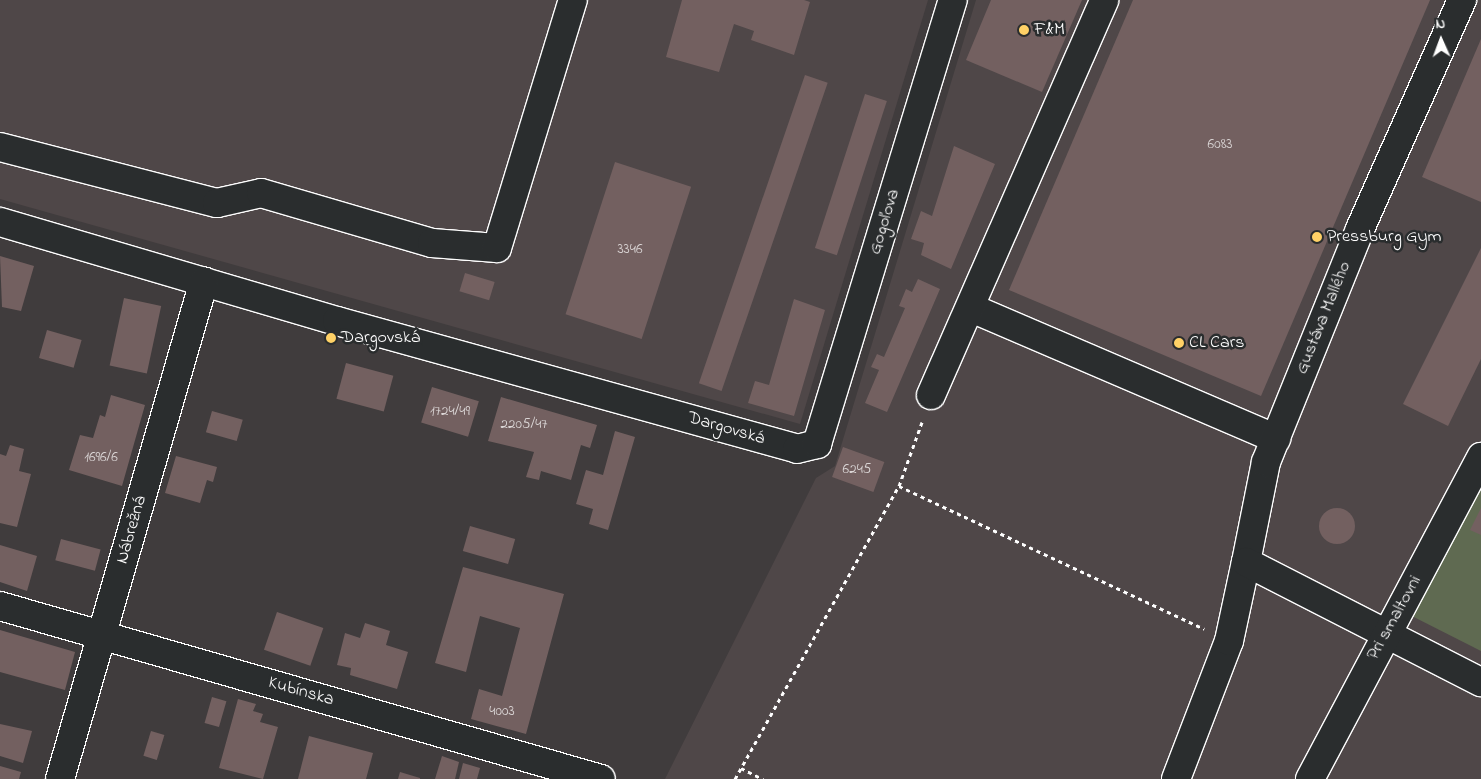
<!DOCTYPE html>
<meta charset="utf-8">
<style>
body{margin:0}
#map{position:relative;width:1481px;height:779px;overflow:hidden;background:#403c3d;font-family:"Indie Flower",sans-serif}
div>[style]{position:absolute}
[style*='--x']{left:calc(var(--x)*1px);top:calc(var(--y)*1px);width:calc(var(--w)*1px);rotate:calc(var(--a)*1deg)}
.built>*{inset:0;background:#4f4748}
.green>*{inset:0;background:#5f6a51}
.building>*{inset:0;background:#736060;transform-origin:0 0}
.round{border-radius:50%}
.path>*{height:3px;margin-top:-1.5px;transform-origin:0;background:repeating-linear-gradient(90deg,#fff 0 4px,transparent 0 8px)}
.roads{filter:drop-shadow(1px 0 #fff) drop-shadow(-1px 0 #fff) drop-shadow(0 1px #fff) drop-shadow(0 -1px #fff)}
.minor>*{height:28px;margin:-14px;padding:0 14px;transform-origin:14px;border-radius:14px;background:#2a2d2e}
.dots>*{width:14px;height:14px;translate:-50% -50%;box-sizing:border-box;border:2px solid #2a2d2e;border-radius:50%}
span{translate:-50% -50%;white-space:nowrap;text-align:center;line-height:1.15;-webkit-text-stroke:5px #2a2d2e;paint-order:stroke}
.number-label{font-size:15px;color:#dcd7d7}
.number-label span{-webkit-text-stroke-width:0}
.poi-label{font-size:18px;color:#fff}
.left{translate:0 -50%;text-align:left}
.street-label{font-size:18px;color:#fff}
.north{position:absolute;left:1416px;top:15px;width:50px;height:50px;-webkit-text-stroke:4px #2a2d2e;paint-order:stroke;rotate:358deg;font-size:14px;font-weight:700;line-height:20px;text-align:center;color:#fff}
.north::after{content:'';display:block;margin:auto;width:18px;height:22px;background:#fff;clip-path:polygon(50% 0,100% 100%,50% 72%,0 100%)}
</style>
<div id="map">
<div class="built">
<i style="clip-path:polygon(0 0,928px 0,800px 424px,0 199px)"></i>
<i style="clip-path:polygon(976px 0,1481px 0,1481px 779px,665px 779px,816px 478px,835px 466px)"></i>
</div>
<div class="green">
<i style="clip-path:polygon(1481px 450px,1481px 651px,1400px 610px)"></i>
</div>
<div class="building">
<i style="clip-path:polygon(682px 0,804px 0,810px 2px,794px 55px,751px 40px,754px 31px,734px 24px,719px 72px,666px 57px)"></i>
<i style="clip-path:polygon(991px 0,1082px 0,1042px 92px,966px 60px)"></i>
<i style="clip-path:polygon(1133px 0,1430px 0,1261px 396px,1009px 290px)"></i>
<i style="clip-path:polygon(1481px 39px,1481px 202px,1422px 177px)"></i>
<i style="left:805px;top:75px;width:24px;height:326px;rotate:19deg"></i>
<i style="left:865px;top:94px;width:23px;height:162px;rotate:18deg"></i>
<i style="clip-path:polygon(954px 146px,995px 164px,951px 269px,921px 255px,924px 243px,911px 239px,921px 211px,932px 216px)"></i>
<i style="left:615px;top:162px;width:80px;height:160px;rotate:18deg"></i>
<i style="clip-path:polygon(1481px 248px,1481px 359px,1448px 426px,1403px 404px)"></i>
<i style="clip-path:polygon(0 256px,34px 266px,21px 311px,2px 307px)"></i>
<i style="left:465px;top:273px;width:31px;height:19px;rotate:17deg"></i>
<i style="clip-path:polygon(918px 279px,940px 289px,887px 412px,865px 403px,879px 370px,871px 367px,877px 354px,884px 357px,905px 308px,899px 306px,906px 289px,912px 292px)"></i>
<i style="left:124px;top:298px;width:38px;height:69px;rotate:12deg"></i>
<i style="clip-path:polygon(794px 299px,825px 310px,794px 416px,748px 403px,755px 381px,769px 385px)"></i>
<i style="left:47px;top:330px;width:36px;height:29px;rotate:16deg"></i>
<i style="left:346px;top:363px;width:49px;height:37px;rotate:15deg"></i>
<i style="left:432px;top:387px;width:49px;height:37px;rotate:17deg"></i>
<i style="clip-path:polygon(111px 395px,145px 405px,122px 486px,69px 470px,80px 435px,93px 438px,100px 415px,105px 417px)"></i>
<i style="clip-path:polygon(501px 397px,597px 425px,590px 448px,581px 445px,571px 480px,541px 471px,539px 480px,526px 477px,534px 452px,488px 441px)"></i>
<i style="left:212px;top:411px;width:32px;height:22px;rotate:16deg"></i>
<i style="clip-path:polygon(615px 431px,635px 437px,608px 530px,589px 524px,593px 509px,576px 504px,586px 470px,603px 475px)"></i>
<i style="clip-path:polygon(10px 445px,24px 449px,19px 471px,31px 474px,17px 527px,0 523px,0 454px,6px 456px)"></i>
<i style="left:843px;top:447px;width:44px;height:32px;rotate:20deg"></i>
<i style="clip-path:polygon(176px 456px,217px 467px,213px 482px,207px 480px,200px 503px,165px 493px)"></i>
<i class="round" style="left:1319px;top:508px;width:36px;height:36px"></i>
<i style="clip-path:polygon(1481px 508px,1481px 535px,1470px 530px)"></i>
<i style="left:470px;top:526px;width:47px;height:26px;rotate:16deg"></i>
<i style="left:61px;top:539px;width:41px;height:22px;rotate:15deg"></i>
<i style="clip-path:polygon(0 545px,37px 556px,27px 591px,0 582px)"></i>
<i style="clip-path:polygon(463px 567px,564px 594px,526px 734px,471px 719px,479px 689px,502px 696px,520px 628px,480px 616px,466px 672px,435px 663px)"></i>
<i style="left:277px;top:612px;width:49px;height:40px;rotate:19deg"></i>
<i style="clip-path:polygon(365px 623px,390px 631px,386px 645px,408px 652px,397px 689px,350px 675px,351px 668px,337px 665px,345px 633px,360px 638px)"></i>
<i style="clip-path:polygon(0 630px,75px 652px,65px 690px,0 672px)"></i>
<i style="left:212px;top:697px;width:15px;height:27px;rotate:16deg"></i>
<i style="clip-path:polygon(238px 699px,256px 704px,253px 711px,263px 714px,260px 722px,278px 727px,263px 779px,219px 768px)"></i>
<i style="clip-path:polygon(0 724px,32px 731px,23px 763px,0 756px)"></i>
<i style="left:151px;top:731px;width:14px;height:26px;rotate:17deg"></i>
<i style="clip-path:polygon(309px 736px,373px 753px,366px 779px,298px 779px)"></i>
<i style="clip-path:polygon(442px 756px,459px 762px,455px 779px,435px 779px)"></i>
<i style="clip-path:polygon(463px 763px,480px 768px,477px 779px,459px 779px)"></i>
<i style="clip-path:polygon(0 766px,21px 772px,19px 779px,0 779px)"></i>
<i style="clip-path:polygon(400px 772px,420px 778px,420px 779px,398px 779px)"></i>
</div>
<div class="path">
<i style="--x:899;--y:486;--w:337;--a:25.1"></i>
<i style="--x:741;--y:768;--w:25;--a:27"></i>
<i style="--x:735;--y:779;--w:336;--a:-60.8"></i>
<i style="--x:899;--y:486;--w:68;--a:-70.2"></i>
</div>
<div class="roads">
<div class="minor">
<i style="--x:0;--y:147;--w:224;--a:14.5"></i>
<i style="--x:217;--y:203;--w:45;--a:-12.8"></i>
<i style="--x:261;--y:193;--w:178;--a:16.3"></i>
<i style="--x:432;--y:243;--w:65;--a:4.4"></i>
<i style="--x:497;--y:248;--w:259;--a:-73"></i>
<i style="--x:0;--y:222;--w:351;--a:16.4"></i>
<i style="--x:337;--y:321;--w:477;--a:15.5"></i>
<i style="--x:797;--y:449;--w:21;--a:-14"></i>
<i style="--x:817;--y:444;--w:464;--a:-73"></i>
<i style="--x:971;--y:308;--w:332;--a:23.2"></i>
<i style="--x:931;--y:395;--w:431;--a:-66.3"></i>
<i style="--x:1246;--y:562;--w:102;--a:-78.7"></i>
<i style="--x:1266;--y:462;--w:251;--a:-68"></i>
<i style="--x:1360;--y:229;--w:251;--a:-66"></i>
<i style="--x:0;--y:606;--w:625;--a:16.06"></i>
<i style="--x:60;--y:779;--w:518;--a:-73.87"></i>
<i style="--x:1176;--y:779;--w:148;--a:-69"></i>
<i style="--x:1229;--y:641;--w:81;--a:-77.9"></i>
<i style="--x:1246;--y:562;--w:264;--a:27.1"></i>
<i style="--x:1310;--y:779;--w:365;--a:-62"></i>
</div>
</div>
<div class="dots">
<i style="left:1024px;top:30px;background:#ffd166"></i>
<i style="left:1317px;top:237px;background:#ffd166"></i>
<i style="left:331px;top:338px;background:#ffd166"></i>
<i style="left:1179px;top:343px;background:#ffd166"></i>
</div>
<div class="number-label">
<span style="left:1220px;top:145px">6083</span>
<span style="left:630px;top:250px">3346</span>
<span style="left:450px;top:412px">1724/49</span>
<span style="left:524px;top:425px">2205/47</span>
<span style="left:101px;top:458px">1696/6</span>
<span style="left:857px;top:470px">6245</span>
<span style="left:502px;top:712px">4003</span>
</div>
<div class="poi-label">
<span class="left" style="left:1034px;top:30px">F&amp;M</span>
<span class="left" style="left:1327px;top:237px">Pressburg Gym</span>
<span class="left" style="left:341px;top:338px">Dargovská</span>
<span class="left" style="left:1189px;top:343px">CL Cars</span>
</div>
<div class="street-label">
<span style="left:885px;top:222px;rotate:-73deg">Gogoľova</span>
<span style="left:1324px;top:318px;rotate:-68deg">Gustáva Mallého</span>
<span style="left:726px;top:429px;rotate:16deg">Dargovská</span>
<span style="left:132px;top:530px;rotate:-74deg">Nábrežná</span>
<span style="left:1395px;top:618px;rotate:-61deg">Pri smaltovni</span>
<span style="left:301px;top:692px;rotate:16deg">Kubínska</span>
</div>
<div class="north">N</div>
</div>
